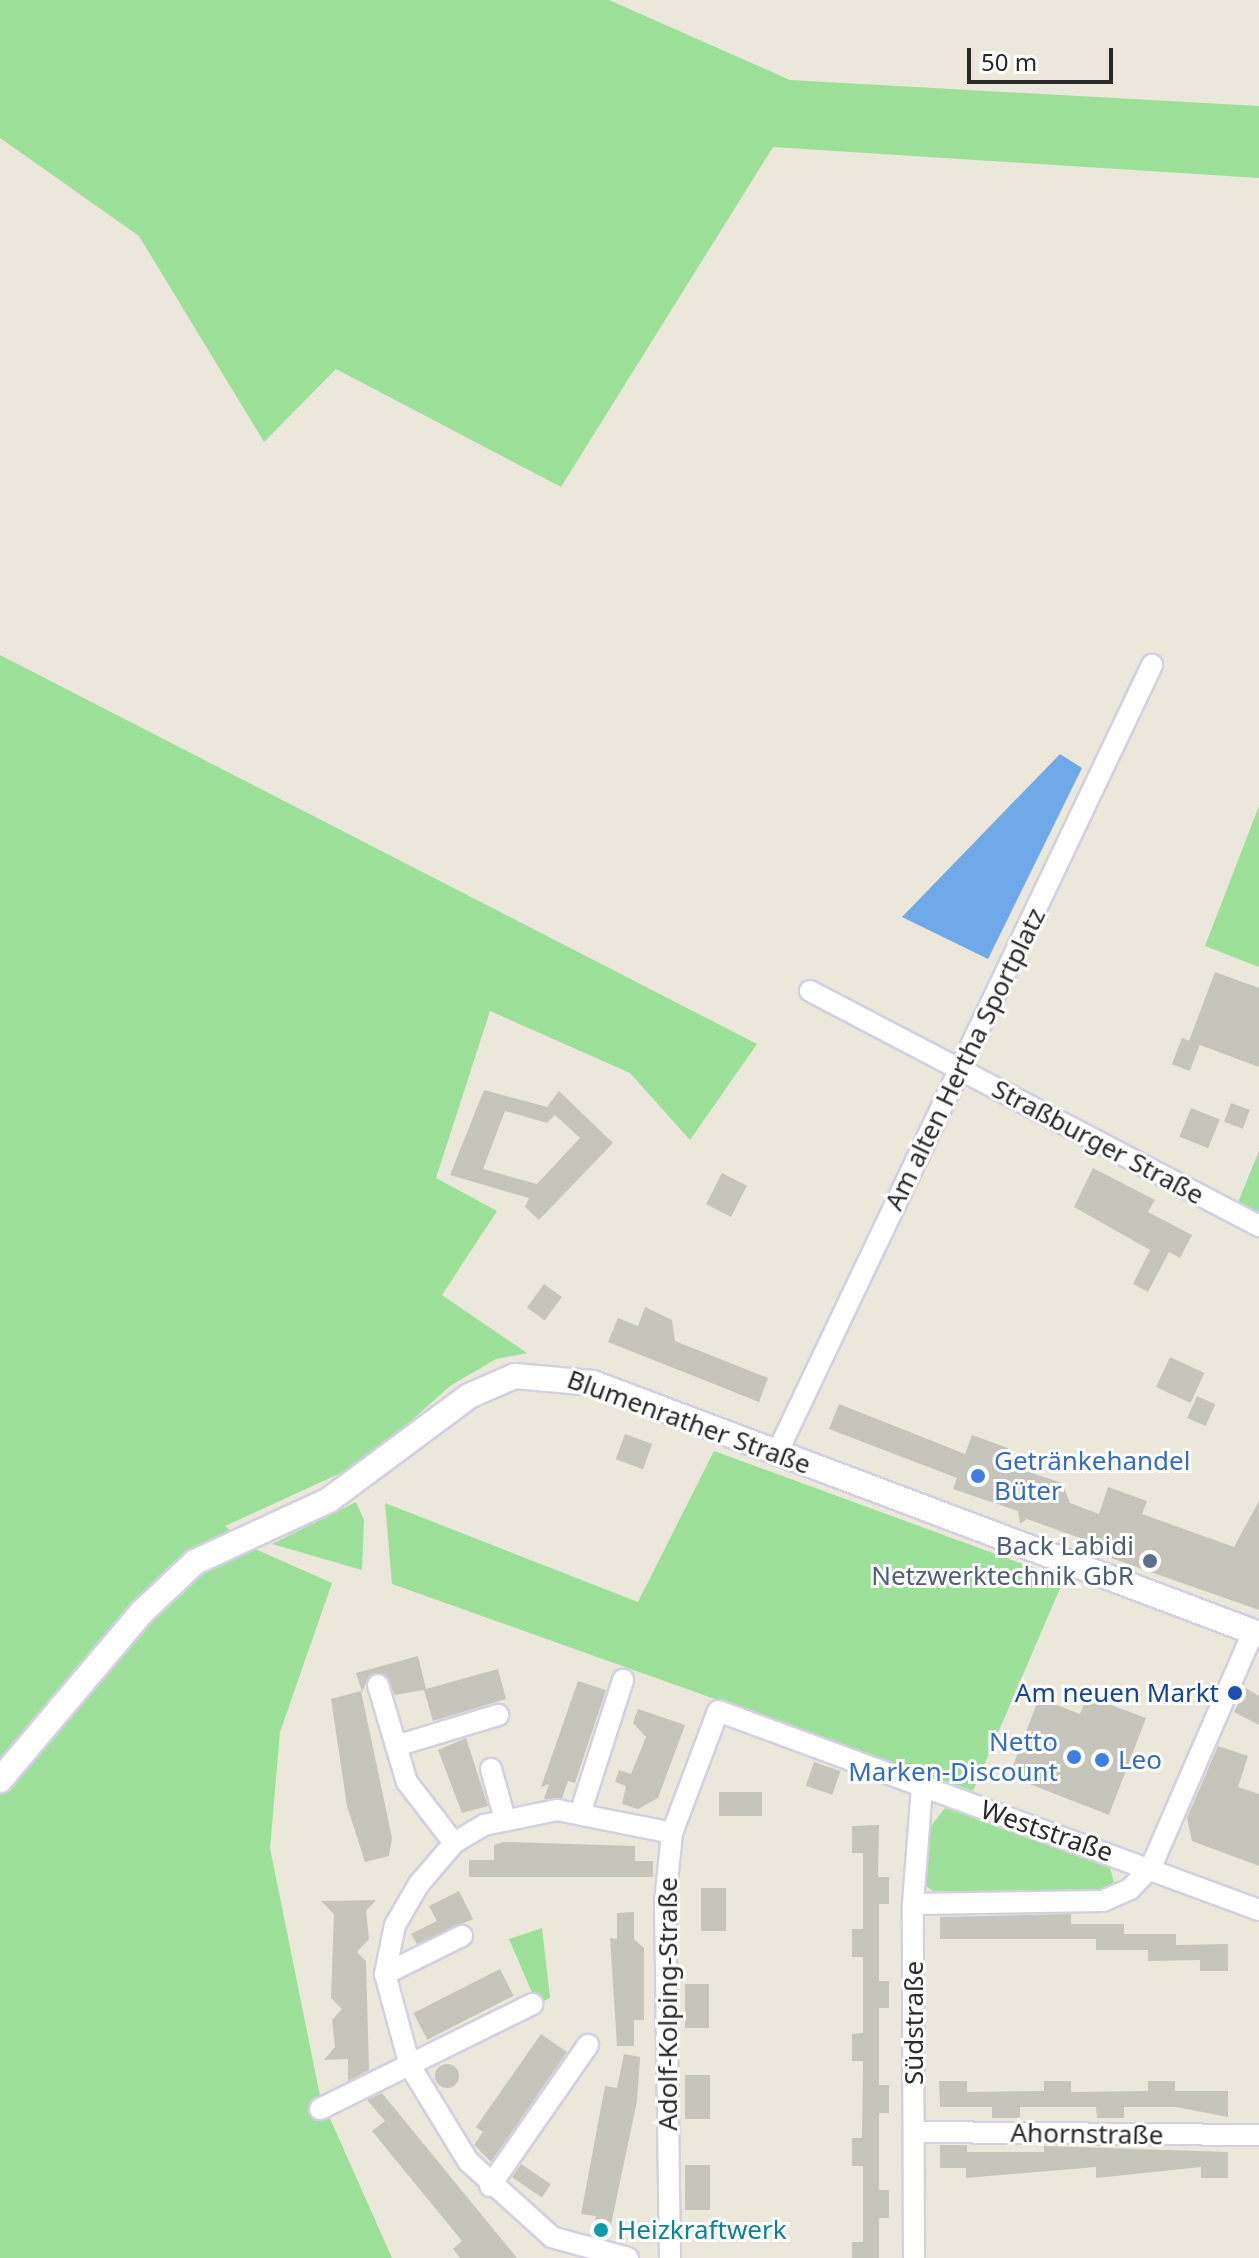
<!DOCTYPE html>
<meta charset="utf-8">
<style>
body{margin:0}
#map{position:relative;width:1259px;height:2258px;overflow:hidden;background:#ebe8db;font-family:"Noto Sans",sans-serif}
div>[style]{position:absolute}
[style*='--x']{left:calc(var(--x)*1px);top:calc(var(--y)*1px);width:calc(var(--w)*1px);rotate:calc(var(--a)*1deg)}
.green>*{inset:0;background:#9de099}
.water>*{inset:0;background:#70a9ea}
.building>*{inset:0;background:#c6c5bb;transform-origin:0 0}
.round{border-radius:50%}
.roads{filter:drop-shadow(2px 0 #d2d0e1) drop-shadow(-2px 0 #d2d0e1) drop-shadow(0 2px #d2d0e1) drop-shadow(0 -2px #d2d0e1)}
.minor>*{height:20px;margin:-10px;padding:0 10px;transform-origin:10px;border-radius:10px;background:#fff}
.tertiary>*{height:24px;margin:-12px;padding:0 12px;transform-origin:12px;border-radius:12px;background:#fff}
.dots>*{width:22px;height:22px;translate:-50% -50%;box-sizing:border-box;border:4px solid #fff;border-radius:50%}
span{translate:-50% -50%;white-space:nowrap;text-align:center;line-height:1.15;-webkit-text-stroke:6px #fff;paint-order:stroke}
.street-label{font-size:26px;color:#292929}
.shop-label{font-size:26px;color:#366cbe}
.left{translate:0 -50%;text-align:left}
.right{translate:-100% -50%;text-align:right}
.service-label{font-size:26px;color:#4e5e75}
.transit-label{font-size:26px;color:#164399}
.culture-label{font-size:26px;color:#0d838f}
.scale{position:absolute;left:967px;top:48px;width:146px;height:36px;box-sizing:border-box;border:4px solid #292929;border-top:0;padding-left:10px;font-size:24px;line-height:28px;white-space:nowrap;color:#292929;-webkit-text-stroke:6px #fff;paint-order:stroke}
</style>
<div id="map">
<div class="green">
<i style="clip-path:polygon(0 0,609px 0,790px 80px,1259px 106px,1259px 178px,773px 147px,561px 487px,336px 369px,264px 442px,139px 236px,0 138px)"></i>
<i style="clip-path:polygon(0 655px,757px 1044px,690px 1140px,630px 1073px,490px 1011px,436px 1178px,497px 1211px,442px 1295px,527px 1353px,496px 1359px,450px 1386px,365px 1462px,225px 1526px,255px 1549px,332px 1583px,280px 1732px,270px 1848px,320px 2096px,392px 2258px,0 2258px)"></i>
<i style="clip-path:polygon(1259px 806px,1259px 967px,1205px 946px)"></i>
<i style="clip-path:polygon(1259px 1151px,1259px 1218px,1236px 1207px)"></i>
<i style="clip-path:polygon(714px 1451px,1064px 1579px,973px 1791px,392px 1584px,385px 1503px,638px 1602px)"></i>
<i style="clip-path:polygon(356px 1502px,364px 1520px,362px 1570px,272px 1544px)"></i>
<i style="clip-path:polygon(945px 1808px,1109px 1864px,1114px 1883px,1100px 1895px,933px 1891px,926px 1886px,927px 1831px)"></i>
<i style="clip-path:polygon(542px 1928px,550px 1998px,537px 2004px,509px 1939px)"></i>
</div>
<div class="water">
<i style="clip-path:polygon(1060px 754px,1082px 768px,988px 959px,902px 917px)"></i>
</div>
<div class="building">
<i style="clip-path:polygon(1215px 972px,1259px 988px,1259px 1067px,1189px 1041px)"></i>
<i style="left:1182px;top:1038px;width:19px;height:28px;rotate:21deg"></i>
<i style="clip-path:polygon(evenodd,484px 1090px,547px 1107px,559px 1091px,613px 1143px,539px 1220px,525px 1207px,529px 1198px,450px 1175px,484px 1090px,505px 1111px,547px 1123px,555px 1115px,580px 1138px,537px 1184px,483px 1169px,505px 1111px)"></i>
<i style="left:1231px;top:1103px;width:20px;height:20px;rotate:20deg"></i>
<i style="left:1191px;top:1108px;width:31px;height:31px;rotate:22deg"></i>
<i style="clip-path:polygon(1093px 1168px,1155px 1200px,1148px 1212px,1192px 1235px,1180px 1258px,1169px 1252px,1148px 1292px,1133px 1284px,1150px 1250px,1074px 1207px)"></i>
<i style="left:722px;top:1173px;width:28px;height:35px;rotate:27deg"></i>
<i style="left:544px;top:1284px;width:22px;height:29px;rotate:36deg"></i>
<i style="clip-path:polygon(645px 1307px,672px 1320px,675px 1341px,768px 1378px,759px 1402px,608px 1342px,618px 1318px,638px 1326px)"></i>
<i style="left:1170px;top:1357px;width:38px;height:33px;rotate:25deg"></i>
<i style="left:1197px;top:1396px;width:20px;height:24px;rotate:24deg"></i>
<i style="clip-path:polygon(839px 1404px,965px 1454px,972px 1435px,1008px 1448px,1002px 1463px,1062px 1483px,1070px 1503px,1099px 1514px,1108px 1487px,1147px 1501px,1142px 1514px,1234px 1547px,1259px 1501px,1259px 1610px,1088px 1550px,1091px 1542px,1027px 1519px,1020px 1524px,1018px 1511px,953px 1489px,957px 1478px,829px 1429px)"></i>
<i style="left:625px;top:1434px;width:29px;height:27px;rotate:20deg"></i>
<i style="clip-path:polygon(418px 1656px,426px 1689px,498px 1669px,506px 1699px,433px 1721px,424px 1690px,395px 1695px,382px 1673px,369px 1676px,362px 1692px,356px 1673px)"></i>
<i style="clip-path:polygon(578px 1681px,606px 1690px,575px 1783px,568px 1781px,562px 1798px,544px 1799px,549px 1784px,541px 1787px)"></i>
<i style="clip-path:polygon(1246px 1688px,1259px 1696px,1259px 1725px,1234px 1712px)"></i>
<i style="clip-path:polygon(361px 1691px,392px 1838px,389px 1856px,365px 1862px,347px 1806px,331px 1699px)"></i>
<i style="clip-path:polygon(1087px 1696px,1146px 1718px,1109px 1815px,1009px 1776px,1039px 1698px,1080px 1714px)"></i>
<i style="clip-path:polygon(638px 1709px,685px 1725px,658px 1798px,638px 1809px,622px 1804px,626px 1786px,615px 1782px,619px 1770px,631px 1774px,646px 1737px,633px 1723px)"></i>
<i style="clip-path:polygon(466px 1738px,488px 1806px,462px 1813px,438px 1750px)"></i>
<i style="clip-path:polygon(1218px 1746px,1248px 1756px,1238px 1787px,1259px 1794px,1259px 1866px,1192px 1841px,1187px 1818px)"></i>
<i style="left:814px;top:1762px;width:28px;height:25px;rotate:19deg"></i>
<i style="left:719px;top:1792px;width:43px;height:24px"></i>
<i style="clip-path:polygon(879px 1825px,878px 1877px,889px 1877px,889px 1904px,879px 1904px,879px 1981px,889px 1981px,889px 2008px,879px 2008px,879px 2085px,889px 2085px,889px 2113px,879px 2113px,879px 2190px,889px 2190px,889px 2218px,879px 2218px,879px 2258px,852px 2258px,852px 2242px,863px 2242px,863px 2166px,852px 2166px,852px 2138px,862px 2138px,863px 2061px,852px 2061px,852px 2034px,863px 2033px,863px 1957px,852px 1957px,852px 1929px,863px 1929px,863px 1853px,852px 1853px,852px 1826px)"></i>
<i style="clip-path:polygon(504px 1842px,635px 1846px,635px 1861px,653px 1861px,653px 1877px,469px 1877px,469px 1860px,494px 1860px,494px 1845px)"></i>
<i style="left:701px;top:1888px;width:25px;height:43px"></i>
<i style="clip-path:polygon(459px 1891px,473px 1919px,417px 1944px,411px 1934px,437px 1921px,429px 1906px)"></i>
<i style="clip-path:polygon(376px 1900px,366px 1911px,369px 1939px,357px 1952px,366px 1961px,369px 2070px,348px 2081px,348px 2059px,324px 2060px,335px 2047px,332px 2020px,342px 2009px,331px 1998px,334px 1914px,321px 1901px)"></i>
<i style="clip-path:polygon(634px 1912px,634px 1939px,644px 1948px,644px 2020px,634px 2020px,634px 2046px,617px 2046px,610px 1938px,617px 1939px,617px 1913px)"></i>
<i style="clip-path:polygon(1071px 1914px,1071px 1924px,1124px 1924px,1124px 1934px,1176px 1934px,1176px 1945px,1228px 1944px,1228px 1971px,1200px 1971px,1200px 1960px,1148px 1961px,1148px 1950px,1096px 1950px,1096px 1939px,940px 1939px,940px 1917px)"></i>
<i style="left:500px;top:1969px;width:30px;height:97px;rotate:63deg"></i>
<i style="left:709px;top:1984px;width:44px;height:24px;rotate:90deg"></i>
<i style="clip-path:polygon(541px 2034px,567px 2052px,491px 2162px,474px 2145px,483px 2132px,476px 2127px)"></i>
<i style="clip-path:polygon(624px 2054px,640px 2057px,637px 2101px,608px 2239px,592px 2235px,596px 2216px,581px 2214px,605px 2086px,617px 2088px)"></i>
<i class="round" style="left:435px;top:2064px;width:24px;height:24px"></i>
<i style="left:685px;top:2075px;width:25px;height:44px"></i>
<i style="clip-path:polygon(939px 2081px,967px 2081px,967px 2092px,1044px 2091px,1044px 2081px,1071px 2081px,1071px 2092px,1148px 2091px,1148px 2081px,1175px 2081px,1175px 2091px,1228px 2091px,1228px 2117px,1176px 2107px,1124px 2107px,1124px 2118px,1097px 2118px,1096px 2107px,1020px 2107px,1020px 2118px,992px 2118px,992px 2107px,940px 2107px)"></i>
<i style="clip-path:polygon(382px 2093px,467px 2197px,517px 2258px,460px 2258px,453px 2249px,462px 2241px,372px 2131px,385px 2121px,367px 2100px)"></i>
<i style="clip-path:polygon(940px 2145px,967px 2145px,967px 2152px,1044px 2152px,1044px 2146px,1228px 2152px,1228px 2178px,1201px 2178px,1201px 2167px,1096px 2178px,1096px 2167px,966px 2178px,966px 2168px,940px 2168px)"></i>
<i style="left:521px;top:2164px;width:36px;height:16px;rotate:34deg"></i>
<i style="left:685px;top:2165px;width:25px;height:45px"></i>
</div>
<div class="roads">
<div class="minor">
<i style="--x:810;--y:991;--w:507;--a:27.63"></i>
<i style="--x:777;--y:1453;--w:873;--a:-64.55"></i>
<i style="--x:378;--y:1685;--w:101;--a:73.4"></i>
<i style="--x:407;--y:1782;--w:77;--a:52.4"></i>
<i style="--x:396;--y:1746;--w:107;--a:-16.9"></i>
<i style="--x:491;--y:1769;--w:49;--a:74.5"></i>
<i style="--x:580;--y:1814;--w:141;--a:-72.2"></i>
<i style="--x:913;--y:1904;--w:190;--a:-0.9"></i>
<i style="--x:1103;--y:1901;--w:30;--a:-24"></i>
<i style="--x:1130;--y:1889;--w:30;--a:-46"></i>
<i style="--x:1151;--y:1867;--w:256;--a:-66.5"></i>
<i style="--x:385;--y:1974;--w:86;--a:-26.3"></i>
<i style="--x:320;--y:2109;--w:237;--a:-26.3"></i>
<i style="--x:915;--y:2132;--w:344;--a:0.5"></i>
<i style="--x:490;--y:2186;--w:172;--a:-55.2"></i>
<i style="--x:628;--y:2258;--w:79;--a:-164.6"></i>
<i style="--x:552;--y:2237;--w:113;--a:-137.9"></i>
<i style="--x:468;--y:2161;--w:111;--a:-121.4"></i>
<i style="--x:410;--y:2066;--w:95;--a:-105.2"></i>
<i style="--x:385;--y:1974;--w:50;--a:-78.5"></i>
<i style="--x:395;--y:1925;--w:48;--a:-59.7"></i>
<i style="--x:419;--y:1884;--w:54;--a:-49.5"></i>
<i style="--x:454;--y:1843;--w:35;--a:-31"></i>
<i style="--x:484;--y:1825;--w:75;--a:-11.6"></i>
<i style="--x:557;--y:1810;--w:117;--a:11.3"></i>
<i style="--x:670;--y:2258;--w:356;--a:-90.8"></i>
<i style="--x:665;--y:1902;--w:69;--a:-84.2"></i>
<i style="--x:672;--y:1833;--w:130;--a:-69.3"></i>
<i style="--x:718;--y:1711;--w:576;--a:20.2"></i>
<i style="--x:914;--y:2258;--w:354;--a:-90.2"></i>
<i style="--x:913;--y:1904;--w:116;--a:-85.6"></i>
</div>
<div class="tertiary">
<i style="--x:0;--y:1780;--w:220;--a:-49.8"></i>
<i style="--x:142;--y:1612;--w:73;--a:-43.3"></i>
<i style="--x:195;--y:1562;--w:148;--a:-24.8"></i>
<i style="--x:329;--y:1500;--w:174;--a:-36.6"></i>
<i style="--x:469;--y:1396;--w:50;--a:-23.5"></i>
<i style="--x:515;--y:1376;--w:78;--a:5.1"></i>
<i style="--x:593;--y:1383;--w:712;--a:20.65"></i>
</div>
</div>
<div class="dots">
<i style="left:978px;top:1476px;background:#3f7fe0"></i>
<i style="left:1150px;top:1561px;background:#5c6f8a"></i>
<i style="left:1235px;top:1693px;background:#1a4fb4"></i>
<i style="left:1074px;top:1757px;background:#3f7fe0"></i>
<i style="left:1102px;top:1760px;background:#3f7fe0"></i>
<i style="left:601px;top:2230px;background:#0f9aa8"></i>
</div>
<div class="street-label">
<span style="left:965px;top:1059px;rotate:-64deg">Am alten Hertha Sportplatz</span>
<span style="left:1098px;top:1142px;rotate:28deg">Straßburger Straße</span>
<span style="left:689px;top:1422px;rotate:20deg">Blumenrather Straße</span>
<span style="left:1047px;top:1831px;rotate:19deg">Weststraße</span>
<span style="left:668px;top:2004px;rotate:-90deg">Adolf-Kolping-Straße</span>
<span style="left:914px;top:2023px;rotate:-90deg">Südstraße</span>
<span style="left:1087px;top:2134px;rotate:1deg">Ahornstraße</span>
</div>
<div class="shop-label">
<span class="left" style="left:994px;top:1476px">Getränkehandel<br>Büter</span>
<span class="right" style="left:1058px;top:1757px">Netto<br>Marken-Discount</span>
<span class="left" style="left:1118px;top:1760px">Leo</span>
</div>
<div class="service-label">
<span class="right" style="left:1134px;top:1561px">Back Labidi<br>Netzwerktechnik GbR</span>
</div>
<div class="transit-label">
<span class="right" style="left:1219px;top:1693px">Am neuen Markt</span>
</div>
<div class="culture-label">
<span class="left" style="left:617px;top:2230px">Heizkraftwerk</span>
</div>
<div class="scale">50 m</div>
</div>
